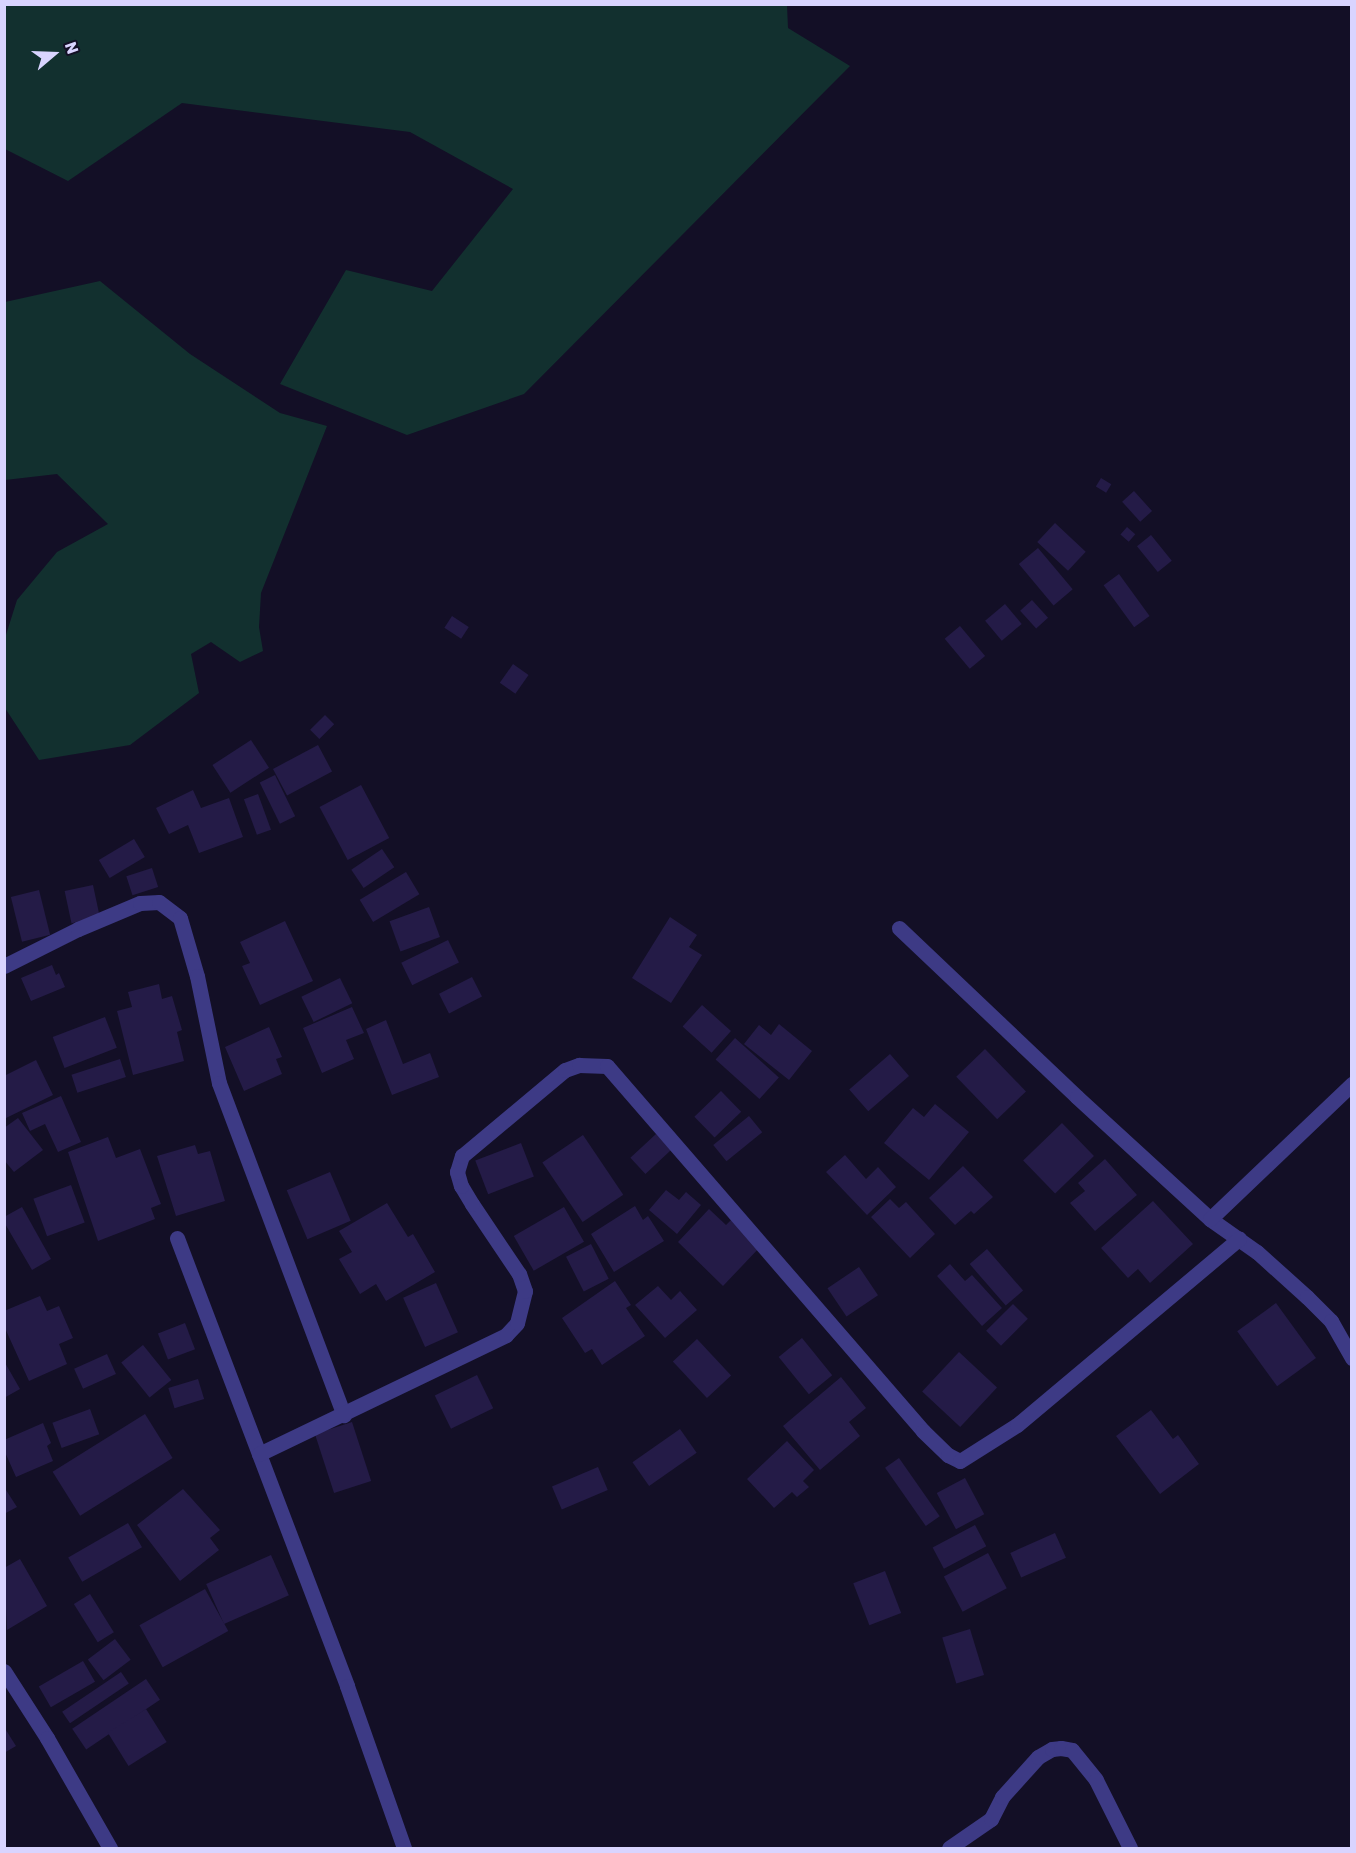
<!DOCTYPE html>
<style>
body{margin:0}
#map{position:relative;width:1356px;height:1853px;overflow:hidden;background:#130f26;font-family:Rubik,sans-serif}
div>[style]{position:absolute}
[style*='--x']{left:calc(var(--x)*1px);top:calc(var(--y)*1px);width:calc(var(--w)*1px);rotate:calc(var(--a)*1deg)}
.green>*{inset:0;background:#12302f}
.building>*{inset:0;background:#241b47;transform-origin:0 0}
.street>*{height:15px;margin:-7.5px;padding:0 7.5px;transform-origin:7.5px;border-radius:7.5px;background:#3d3a85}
span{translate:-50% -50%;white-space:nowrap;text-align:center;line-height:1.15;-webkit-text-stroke:6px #130f26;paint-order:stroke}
.frame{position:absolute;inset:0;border:6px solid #d9d4ff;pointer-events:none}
.north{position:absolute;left:24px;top:24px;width:60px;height:60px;-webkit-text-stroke:4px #130f26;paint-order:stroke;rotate:71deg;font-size:16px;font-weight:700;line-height:24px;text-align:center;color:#d9d4ff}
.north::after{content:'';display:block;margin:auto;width:21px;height:27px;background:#d9d4ff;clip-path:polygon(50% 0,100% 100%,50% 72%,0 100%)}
</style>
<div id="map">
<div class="green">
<i style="clip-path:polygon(4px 5px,787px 5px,788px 28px,850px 66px,524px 394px,407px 435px,280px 384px,346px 270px,432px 291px,513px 189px,410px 132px,182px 103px,68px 181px,5px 149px)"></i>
<i style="clip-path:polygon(100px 281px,190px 354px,280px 413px,327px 426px,261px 593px,259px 627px,263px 651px,240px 662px,211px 642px,191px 654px,199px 693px,130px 745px,39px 760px,5px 708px,5px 638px,17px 600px,57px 552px,108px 524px,57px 474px,5px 480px,5px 302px)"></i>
</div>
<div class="building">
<i style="left:1101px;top:478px;width:12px;height:10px;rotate:31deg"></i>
<i style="left:1134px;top:491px;width:27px;height:16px;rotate:48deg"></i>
<i style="left:1055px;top:523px;width:42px;height:26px;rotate:43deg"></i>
<i style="left:1127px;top:527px;width:11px;height:10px;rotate:41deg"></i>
<i style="left:1151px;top:535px;width:33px;height:18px;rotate:51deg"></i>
<i style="left:1038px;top:548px;width:54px;height:25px;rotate:50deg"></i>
<i style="left:1119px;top:574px;width:52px;height:19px;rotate:54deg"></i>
<i style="left:1032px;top:600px;width:24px;height:16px;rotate:48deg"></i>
<i style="left:1005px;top:604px;width:26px;height:26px;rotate:50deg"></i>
<i style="left:452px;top:616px;width:20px;height:14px;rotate:33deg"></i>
<i style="left:960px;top:626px;width:39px;height:20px;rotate:50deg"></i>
<i style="left:513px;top:664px;width:19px;height:23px;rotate:35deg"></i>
<i style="left:325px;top:715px;width:13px;height:21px;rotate:45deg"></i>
<i style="left:251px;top:740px;width:33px;height:46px;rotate:57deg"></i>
<i style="left:318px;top:745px;width:30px;height:51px;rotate:62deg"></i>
<i style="left:275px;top:775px;width:46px;height:17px;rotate:64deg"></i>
<i style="left:361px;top:785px;width:60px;height:47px;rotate:62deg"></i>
<i style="clip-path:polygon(193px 790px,201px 808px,229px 798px,243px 837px,199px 853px,188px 825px,169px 834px,156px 808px)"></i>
<i style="left:258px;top:794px;width:38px;height:15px;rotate:70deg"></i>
<i style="left:134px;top:839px;width:21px;height:41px;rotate:59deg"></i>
<i style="left:382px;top:849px;width:22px;height:37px;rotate:56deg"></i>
<i style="left:152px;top:868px;width:20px;height:27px;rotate:72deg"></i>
<i style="left:406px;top:872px;width:26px;height:54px;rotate:59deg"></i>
<i style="left:93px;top:885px;width:33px;height:29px;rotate:78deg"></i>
<i style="left:39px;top:890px;width:46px;height:29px;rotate:76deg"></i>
<i style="left:429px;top:907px;width:32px;height:42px;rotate:70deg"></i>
<i style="clip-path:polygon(670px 917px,697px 935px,689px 947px,702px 955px,671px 1003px,632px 978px)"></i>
<i style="clip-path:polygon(285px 921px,313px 981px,260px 1005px,242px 966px,250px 963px,240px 942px)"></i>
<i style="left:448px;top:940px;width:25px;height:52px;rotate:64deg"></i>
<i style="clip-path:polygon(52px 965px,56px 975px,59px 973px,65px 987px,31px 1001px,21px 978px)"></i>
<i style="left:472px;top:977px;width:22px;height:37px;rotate:63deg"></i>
<i style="left:340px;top:978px;width:28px;height:43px;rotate:64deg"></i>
<i style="clip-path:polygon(159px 984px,162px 999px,172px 996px,182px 1030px,177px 1032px,184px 1061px,133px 1075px,117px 1011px,132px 1007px,128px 992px)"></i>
<i style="left:702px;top:1005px;width:39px;height:29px;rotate:42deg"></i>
<i style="clip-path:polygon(352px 1007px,364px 1033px,346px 1040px,354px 1059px,322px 1073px,303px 1028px)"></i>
<i style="left:105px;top:1017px;width:33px;height:56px;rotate:69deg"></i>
<i style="clip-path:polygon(386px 1020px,403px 1064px,430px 1053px,439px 1077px,392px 1095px,366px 1029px)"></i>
<i style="clip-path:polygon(779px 1024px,812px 1051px,789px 1080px,744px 1044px,759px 1025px,771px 1035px)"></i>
<i style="clip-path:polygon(269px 1027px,282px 1057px,276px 1059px,282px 1074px,244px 1091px,225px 1047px)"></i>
<i style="left:735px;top:1038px;width:59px;height:29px;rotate:42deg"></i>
<i style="left:985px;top:1049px;width:59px;height:40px;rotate:46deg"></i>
<i style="left:890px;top:1054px;width:29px;height:54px;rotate:49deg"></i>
<i style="left:120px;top:1059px;width:19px;height:51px;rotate:72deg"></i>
<i style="clip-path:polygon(36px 1060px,53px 1095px,4px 1119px,4px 1076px)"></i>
<i style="left:721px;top:1091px;width:29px;height:37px;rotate:46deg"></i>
<i style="clip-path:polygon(61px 1096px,81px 1142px,58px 1152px,45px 1124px,30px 1131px,22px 1113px)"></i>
<i style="clip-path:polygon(935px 1104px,969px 1132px,929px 1180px,884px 1143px,913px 1108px,924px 1117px)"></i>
<i style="left:749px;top:1116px;width:21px;height:46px;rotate:51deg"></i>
<i style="clip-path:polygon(18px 1118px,43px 1150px,14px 1172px,4px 1160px,4px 1128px)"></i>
<i style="left:1062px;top:1123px;width:46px;height:54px;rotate:46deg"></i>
<i style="left:656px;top:1134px;width:22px;height:35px;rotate:47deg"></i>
<i style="left:583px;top:1135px;width:72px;height:49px;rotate:56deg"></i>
<i style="clip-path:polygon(108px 1137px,116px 1158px,140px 1149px,161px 1204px,151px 1208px,155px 1219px,98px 1241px,68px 1152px)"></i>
<i style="left:521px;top:1143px;width:36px;height:49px;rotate:69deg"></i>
<i style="clip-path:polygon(195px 1145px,198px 1154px,210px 1151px,225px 1201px,176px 1216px,157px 1156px)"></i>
<i style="clip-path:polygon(845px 1155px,866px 1179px,878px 1167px,896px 1187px,867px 1215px,826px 1172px)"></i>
<i style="clip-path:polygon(1105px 1159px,1137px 1195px,1095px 1231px,1070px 1203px,1085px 1191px,1078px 1183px)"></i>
<i style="clip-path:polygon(963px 1166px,993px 1197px,974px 1214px,971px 1211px,955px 1225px,929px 1198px)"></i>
<i style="left:330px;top:1172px;width:53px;height:47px;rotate:67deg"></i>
<i style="left:71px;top:1185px;width:40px;height:40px;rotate:70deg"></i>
<i style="clip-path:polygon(666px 1190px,679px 1200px,686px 1192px,701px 1205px,677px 1234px,649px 1210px)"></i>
<i style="clip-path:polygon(890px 1199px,899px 1208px,906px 1202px,935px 1234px,910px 1258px,871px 1217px)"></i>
<i style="clip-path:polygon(1153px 1201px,1193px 1244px,1150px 1283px,1138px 1269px,1128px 1278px,1101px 1248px)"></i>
<i style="clip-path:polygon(387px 1203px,408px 1237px,413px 1234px,435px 1272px,386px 1301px,376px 1284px,360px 1294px,339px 1259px,352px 1252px,339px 1231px)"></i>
<i style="clip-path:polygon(635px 1206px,643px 1220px,648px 1216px,664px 1241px,614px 1272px,591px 1234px)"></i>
<i style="clip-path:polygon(22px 1207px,51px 1259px,32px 1270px,4px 1222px,4px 1217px)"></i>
<i style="left:564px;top:1207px;width:40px;height:58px;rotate:60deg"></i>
<i style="clip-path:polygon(709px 1209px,726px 1225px,732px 1219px,761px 1246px,723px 1286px,678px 1242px)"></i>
<i style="left:591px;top:1244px;width:39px;height:28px;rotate:63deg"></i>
<i style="left:987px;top:1249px;width:55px;height:23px;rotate:49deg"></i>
<i style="clip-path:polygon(950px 1264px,965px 1281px,972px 1275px,1002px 1308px,982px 1326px,937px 1276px)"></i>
<i style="left:859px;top:1267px;width:34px;height:38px;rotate:56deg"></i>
<i style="clip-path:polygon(615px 1281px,631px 1305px,626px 1308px,645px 1336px,602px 1365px,592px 1349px,585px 1353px,562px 1318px)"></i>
<i style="left:436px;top:1283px;width:54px;height:36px;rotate:66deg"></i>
<i style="clip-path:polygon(658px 1286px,671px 1300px,680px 1291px,697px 1310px,665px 1338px,635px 1305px)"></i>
<i style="clip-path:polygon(40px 1296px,47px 1311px,59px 1306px,73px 1338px,59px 1344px,67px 1364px,29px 1381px,4px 1326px,4px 1311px)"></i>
<i style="left:1276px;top:1303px;width:68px;height:48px;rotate:54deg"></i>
<i style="left:1013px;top:1304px;width:21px;height:38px;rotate:45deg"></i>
<i style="left:185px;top:1323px;width:28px;height:29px;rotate:69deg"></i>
<i style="left:802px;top:1338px;width:48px;height:30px;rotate:51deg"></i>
<i style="left:697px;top:1339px;width:50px;height:33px;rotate:47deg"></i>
<i style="left:143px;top:1345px;width:45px;height:28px;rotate:51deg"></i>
<i style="left:959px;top:1352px;width:52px;height:54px;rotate:43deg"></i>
<i style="left:107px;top:1354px;width:22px;height:36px;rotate:66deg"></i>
<i style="clip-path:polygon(4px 1361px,20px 1389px,4px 1398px)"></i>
<i style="left:477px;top:1375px;width:37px;height:47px;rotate:64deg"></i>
<i style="clip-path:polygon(841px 1377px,866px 1408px,849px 1422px,860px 1436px,820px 1470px,783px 1426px)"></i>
<i style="left:198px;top:1379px;width:21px;height:31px;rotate:73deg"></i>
<i style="left:90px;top:1409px;width:27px;height:40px;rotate:70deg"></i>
<i style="clip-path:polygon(1151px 1410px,1173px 1439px,1178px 1435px,1199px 1464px,1160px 1494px,1116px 1436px)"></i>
<i style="left:145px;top:1414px;width:52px;height:109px;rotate:58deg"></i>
<i style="left:352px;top:1422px;width:62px;height:39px;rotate:72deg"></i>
<i style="clip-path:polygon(43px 1423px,51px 1443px,47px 1446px,53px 1461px,16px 1477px,4px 1450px,4px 1440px)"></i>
<i style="left:680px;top:1429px;width:29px;height:58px;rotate:55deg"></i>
<i style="clip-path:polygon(787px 1441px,814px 1470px,803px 1481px,809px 1487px,797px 1497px,792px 1492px,774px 1508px,747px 1479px)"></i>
<i style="left:899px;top:1458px;width:71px;height:17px;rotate:55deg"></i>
<i style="left:598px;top:1467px;width:25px;height:50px;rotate:67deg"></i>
<i style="left:965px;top:1478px;width:41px;height:32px;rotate:62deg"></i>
<i style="clip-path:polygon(4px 1487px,17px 1507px,4px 1514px)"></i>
<i style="clip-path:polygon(183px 1489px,220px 1530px,210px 1538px,219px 1550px,180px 1581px,137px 1525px)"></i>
<i style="left:128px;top:1523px;width:28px;height:69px;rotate:60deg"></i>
<i style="left:975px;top:1525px;width:24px;height:48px;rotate:62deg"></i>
<i style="left:1055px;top:1533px;width:27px;height:49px;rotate:66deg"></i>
<i style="left:988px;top:1553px;width:40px;height:50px;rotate:62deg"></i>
<i style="left:271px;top:1555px;width:44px;height:71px;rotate:66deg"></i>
<i style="clip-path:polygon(20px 1559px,47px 1606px,7px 1630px,4px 1568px)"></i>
<i style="left:885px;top:1571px;width:45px;height:34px;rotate:69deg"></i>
<i style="left:205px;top:1589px;width:48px;height:75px;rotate:61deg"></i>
<i style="left:90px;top:1594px;width:45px;height:19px;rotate:58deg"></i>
<i style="left:970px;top:1629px;width:48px;height:29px;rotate:73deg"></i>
<i style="left:115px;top:1639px;width:26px;height:34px;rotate:53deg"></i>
<i style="left:83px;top:1661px;width:24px;height:51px;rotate:60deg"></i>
<i style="left:121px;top:1672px;width:14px;height:71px;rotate:56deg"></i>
<i style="left:146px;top:1679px;width:25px;height:89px;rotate:56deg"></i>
<i style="left:146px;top:1709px;width:39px;height:45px;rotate:58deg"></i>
<i style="clip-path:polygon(4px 1727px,16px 1746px,4px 1753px)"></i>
</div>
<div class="street">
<i style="--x:899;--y:928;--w:245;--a:43.5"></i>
<i style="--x:1077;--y:1097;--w:180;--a:42.5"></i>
<i style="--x:1210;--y:1219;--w:57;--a:35.1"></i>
<i style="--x:1257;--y:1252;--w:67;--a:42"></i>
<i style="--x:1307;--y:1297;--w:34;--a:45"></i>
<i style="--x:1331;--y:1321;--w:43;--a:60.4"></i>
<i style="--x:4;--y:966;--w:83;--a:-26.6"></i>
<i style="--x:78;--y:929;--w:67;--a:-22.8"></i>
<i style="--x:140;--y:903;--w:19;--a:-3"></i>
<i style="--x:159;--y:902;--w:26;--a:37"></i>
<i style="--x:180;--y:918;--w:60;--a:73.7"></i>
<i style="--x:197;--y:976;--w:109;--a:78.4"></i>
<i style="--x:219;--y:1083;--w:355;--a:69.4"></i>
<i style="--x:1210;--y:1219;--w:196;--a:-43.6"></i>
<i style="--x:177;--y:1238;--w:479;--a:69.2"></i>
<i style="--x:347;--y:1686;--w:172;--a:70.6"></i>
<i style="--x:259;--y:1454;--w:274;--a:-25.7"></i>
<i style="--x:506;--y:1335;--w:16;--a:-47"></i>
<i style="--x:517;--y:1323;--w:33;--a:-76"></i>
<i style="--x:525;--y:1291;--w:18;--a:-109"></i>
<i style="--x:519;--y:1274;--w:84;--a:-123.9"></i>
<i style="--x:472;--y:1204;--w:21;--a:-121"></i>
<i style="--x:461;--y:1186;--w:15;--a:-106"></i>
<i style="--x:457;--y:1172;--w:17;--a:-73"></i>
<i style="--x:462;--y:1156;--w:134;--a:-39.9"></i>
<i style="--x:565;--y:1070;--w:15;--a:-20"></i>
<i style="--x:579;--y:1065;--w:28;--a:2"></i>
<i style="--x:607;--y:1066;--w:483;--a:49.1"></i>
<i style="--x:923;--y:1431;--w:35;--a:44"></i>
<i style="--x:948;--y:1455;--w:13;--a:27"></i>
<i style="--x:960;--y:1461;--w:67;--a:-32.3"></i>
<i style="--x:1017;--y:1425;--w:290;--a:-40"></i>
<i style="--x:4;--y:1671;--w:80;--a:57.3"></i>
<i style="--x:47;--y:1738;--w:127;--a:60.2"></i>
<i style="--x:949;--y:1848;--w:51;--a:-34.6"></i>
<i style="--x:991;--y:1819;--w:25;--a:-63"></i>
<i style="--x:1002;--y:1797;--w:54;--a:-48"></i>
<i style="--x:1038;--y:1757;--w:16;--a:-30"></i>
<i style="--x:1052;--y:1749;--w:9;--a:-6"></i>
<i style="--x:1061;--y:1748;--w:11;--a:10"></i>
<i style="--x:1072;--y:1750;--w:38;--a:51"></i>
<i style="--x:1096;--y:1780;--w:76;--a:63.4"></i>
</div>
<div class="frame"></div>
<div class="north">N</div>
</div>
